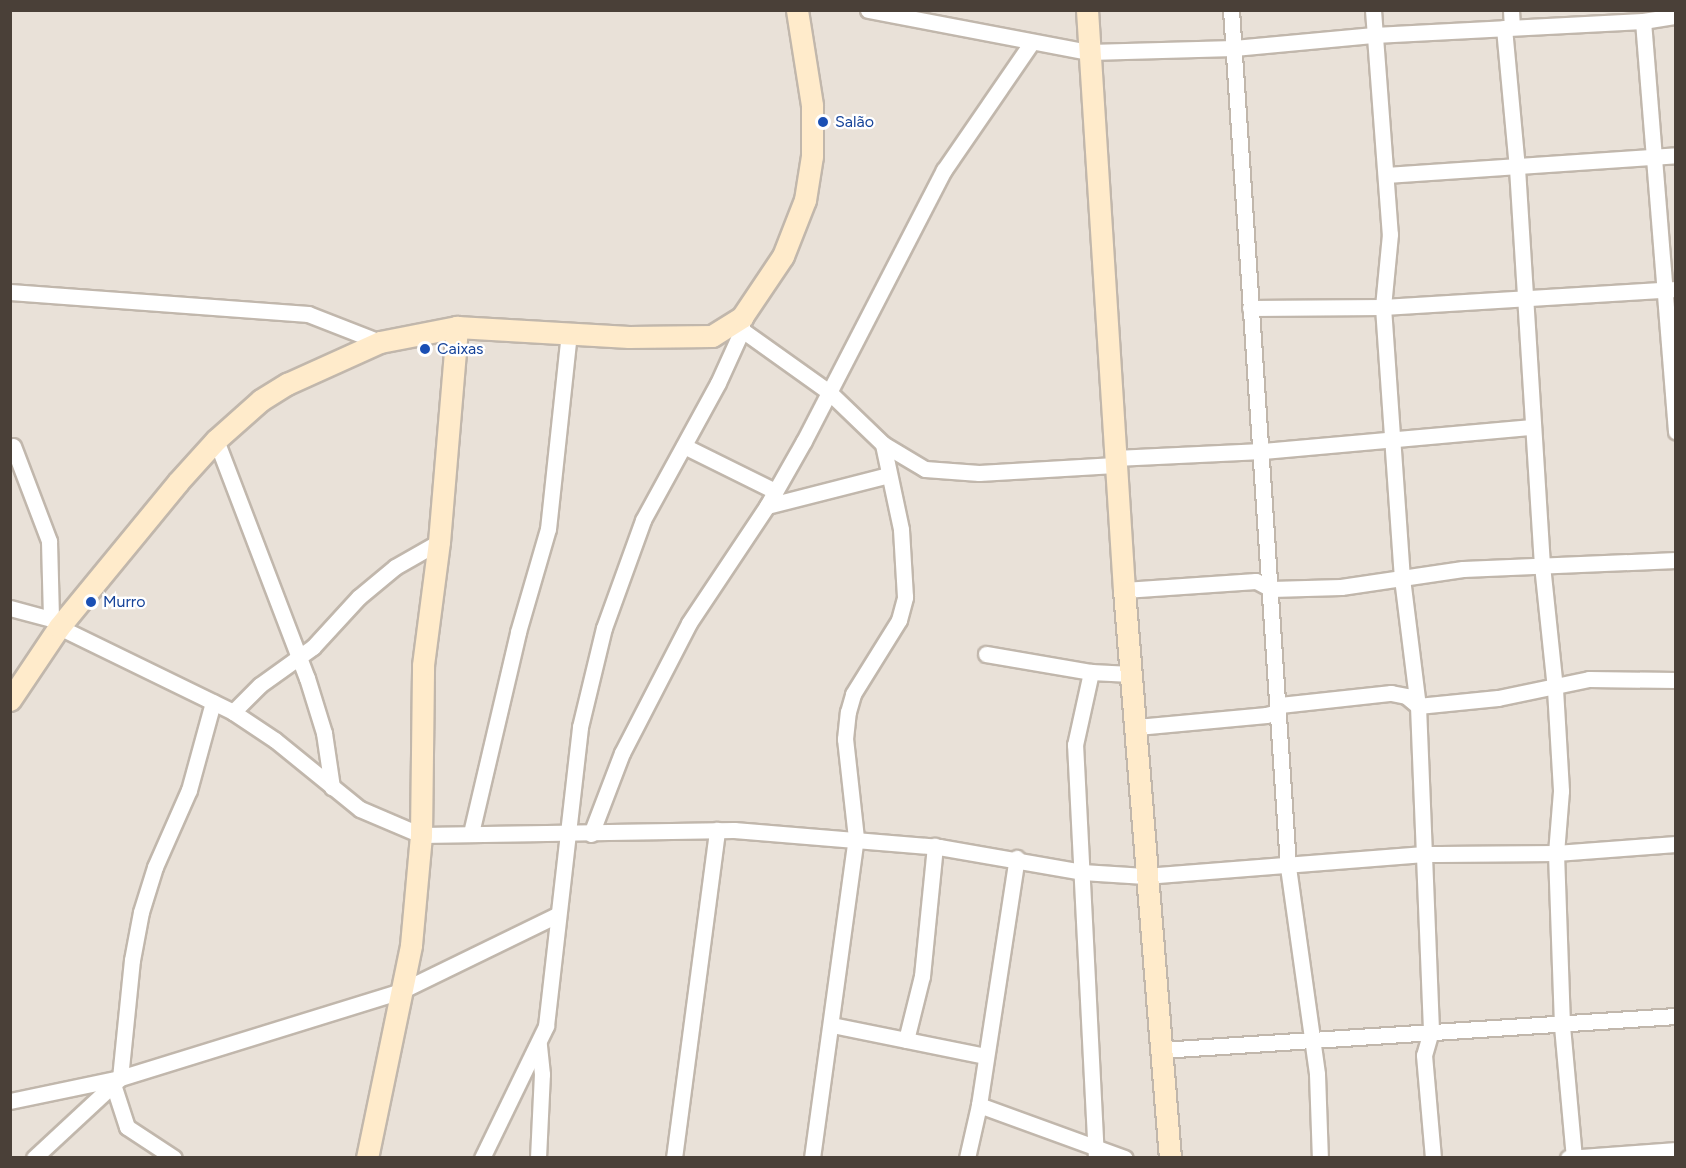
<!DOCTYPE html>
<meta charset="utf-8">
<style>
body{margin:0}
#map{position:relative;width:1686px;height:1168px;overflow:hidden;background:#f5f0ea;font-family:Figtree,sans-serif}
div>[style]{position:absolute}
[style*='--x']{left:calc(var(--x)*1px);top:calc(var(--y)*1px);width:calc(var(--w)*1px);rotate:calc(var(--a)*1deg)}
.residential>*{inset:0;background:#e9e1d8;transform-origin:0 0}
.roads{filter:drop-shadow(2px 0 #c1b7ac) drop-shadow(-2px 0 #c1b7ac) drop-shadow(0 2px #c1b7ac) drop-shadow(0 -2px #c1b7ac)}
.street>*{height:15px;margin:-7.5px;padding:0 7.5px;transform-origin:7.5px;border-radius:7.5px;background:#fff}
.secondary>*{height:21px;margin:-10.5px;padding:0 10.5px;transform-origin:10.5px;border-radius:10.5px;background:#ffebcb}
.dots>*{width:16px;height:16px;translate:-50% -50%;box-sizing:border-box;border:3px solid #fff;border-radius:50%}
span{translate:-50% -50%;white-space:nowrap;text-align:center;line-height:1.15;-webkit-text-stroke:4.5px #fff;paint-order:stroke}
.transit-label{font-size:16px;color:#164399}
.left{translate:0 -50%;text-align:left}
.frame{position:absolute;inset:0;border:12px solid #4a4038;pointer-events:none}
</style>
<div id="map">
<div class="residential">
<i style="left:11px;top:11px;width:1664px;height:1146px"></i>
</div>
<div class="roads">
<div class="street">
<i style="--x:868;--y:10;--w:225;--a:10.8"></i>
<i style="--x:1089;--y:52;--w:145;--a:-1.6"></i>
<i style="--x:1234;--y:48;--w:141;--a:-5.3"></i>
<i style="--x:1374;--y:35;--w:269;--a:-3"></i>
<i style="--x:1643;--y:21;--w:33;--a:-9"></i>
<i style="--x:1231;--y:10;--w:859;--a:86.19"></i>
<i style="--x:1288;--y:867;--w:209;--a:82"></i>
<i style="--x:1317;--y:1074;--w:84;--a:88"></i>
<i style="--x:1373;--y:10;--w:225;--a:85.7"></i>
<i style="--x:1390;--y:234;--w:73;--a:95.5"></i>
<i style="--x:1383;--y:307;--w:272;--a:86"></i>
<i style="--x:1402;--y:578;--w:129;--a:82.9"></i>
<i style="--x:1418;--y:706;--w:325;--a:87.7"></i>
<i style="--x:1431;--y:1031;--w:25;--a:106"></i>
<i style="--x:1424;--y:1055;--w:103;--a:85"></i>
<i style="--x:1511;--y:10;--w:17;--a:87"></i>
<i style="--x:1643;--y:21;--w:412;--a:85.4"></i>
<i style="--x:1504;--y:28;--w:141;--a:84.7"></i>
<i style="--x:1517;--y:168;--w:398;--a:86.4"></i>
<i style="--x:1542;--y:565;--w:125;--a:84"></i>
<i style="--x:1555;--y:689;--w:102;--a:86.6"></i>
<i style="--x:1561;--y:791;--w:62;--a:94.6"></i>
<i style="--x:1556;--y:853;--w:173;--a:88"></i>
<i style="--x:1562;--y:1026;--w:133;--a:84.8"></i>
<i style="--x:1386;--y:175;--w:291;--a:-3.9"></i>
<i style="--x:10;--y:292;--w:299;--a:4.2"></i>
<i style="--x:308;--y:314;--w:77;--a:21.3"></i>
<i style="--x:1250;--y:308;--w:133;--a:-0.4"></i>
<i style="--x:1383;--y:307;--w:294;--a:-3.5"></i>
<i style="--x:742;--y:330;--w:107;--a:35.5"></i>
<i style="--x:829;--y:392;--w:75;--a:43.9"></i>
<i style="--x:883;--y:444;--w:49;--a:30.8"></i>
<i style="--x:925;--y:469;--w:54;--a:4.2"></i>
<i style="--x:979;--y:473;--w:136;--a:-3.4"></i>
<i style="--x:216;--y:440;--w:255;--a:69.1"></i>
<i style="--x:307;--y:678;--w:58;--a:72.8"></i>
<i style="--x:324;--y:733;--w:55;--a:81.6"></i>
<i style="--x:13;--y:446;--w:102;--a:69.2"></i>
<i style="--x:49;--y:541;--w:78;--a:88.5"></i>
<i style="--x:684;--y:446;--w:102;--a:26.3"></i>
<i style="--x:1115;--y:458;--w:147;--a:-2.7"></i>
<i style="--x:1262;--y:451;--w:272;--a:-5.1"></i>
<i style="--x:767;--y:506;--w:126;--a:-14.3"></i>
<i style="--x:1124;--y:590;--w:132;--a:-3.9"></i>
<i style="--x:1256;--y:581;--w:17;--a:28"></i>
<i style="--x:1271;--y:589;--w:70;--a:-1.6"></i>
<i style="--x:1341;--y:587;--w:123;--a:-8.4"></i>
<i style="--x:1463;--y:569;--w:213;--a:-2.4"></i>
<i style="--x:10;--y:608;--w:42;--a:15"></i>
<i style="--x:51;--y:619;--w:11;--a:45"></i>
<i style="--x:59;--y:627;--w:194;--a:26"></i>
<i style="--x:233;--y:712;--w:50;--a:33.7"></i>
<i style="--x:275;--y:740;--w:109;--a:39.1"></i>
<i style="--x:360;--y:809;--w:66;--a:23.1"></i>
<i style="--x:421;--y:835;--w:313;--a:-0.9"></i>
<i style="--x:734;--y:830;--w:206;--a:4.7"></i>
<i style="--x:939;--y:847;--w:145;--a:9.9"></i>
<i style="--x:1082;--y:872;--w:63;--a:3.6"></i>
<i style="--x:1145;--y:876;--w:280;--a:-4.5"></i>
<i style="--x:1424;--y:854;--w:132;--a:-0.4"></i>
<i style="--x:1556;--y:853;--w:120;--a:-4.3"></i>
<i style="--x:986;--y:654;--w:107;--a:9.7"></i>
<i style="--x:233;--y:712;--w:38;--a:-45"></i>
<i style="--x:260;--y:685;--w:65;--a:-35.6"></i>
<i style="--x:313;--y:647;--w:68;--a:-47.4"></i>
<i style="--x:359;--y:597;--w:47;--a:-39.8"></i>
<i style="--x:395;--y:567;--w:51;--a:-29.6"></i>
<i style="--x:1137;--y:727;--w:130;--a:-5.3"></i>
<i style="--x:1266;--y:715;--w:8;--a:-14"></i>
<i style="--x:1274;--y:713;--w:10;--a:-53"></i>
<i style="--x:1280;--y:705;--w:112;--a:-6.2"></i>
<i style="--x:1391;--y:693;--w:15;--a:11"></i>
<i style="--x:1406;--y:696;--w:16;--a:40"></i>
<i style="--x:1418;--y:706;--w:80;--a:-5.7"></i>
<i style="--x:1498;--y:698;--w:93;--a:-11.8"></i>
<i style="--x:1589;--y:679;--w:87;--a:0.7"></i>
<i style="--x:471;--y:833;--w:206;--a:-76.8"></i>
<i style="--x:518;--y:632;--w:107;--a:-73.8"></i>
<i style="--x:548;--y:529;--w:196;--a:-83.9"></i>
<i style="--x:591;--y:834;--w:87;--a:-69.1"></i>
<i style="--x:622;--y:753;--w:146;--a:-62.7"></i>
<i style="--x:689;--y:623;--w:141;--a:-56.3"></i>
<i style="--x:767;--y:506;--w:75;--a:-60.4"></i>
<i style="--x:804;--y:441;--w:305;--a:-62.7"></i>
<i style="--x:944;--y:170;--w:155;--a:-55.5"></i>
<i style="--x:832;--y:1025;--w:157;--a:11.4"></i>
<i style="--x:906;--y:1040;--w:66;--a:-76"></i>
<i style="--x:922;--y:976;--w:131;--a:-84.3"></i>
<i style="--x:1161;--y:1050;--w:516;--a:-3.78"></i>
<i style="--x:113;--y:1084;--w:45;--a:72"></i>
<i style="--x:127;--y:1127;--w:56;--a:33.4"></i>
<i style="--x:10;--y:1101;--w:112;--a:-11.8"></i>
<i style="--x:120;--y:1078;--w:294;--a:-17.2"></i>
<i style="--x:401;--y:991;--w:174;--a:-26"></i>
<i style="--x:979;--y:1105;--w:155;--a:20"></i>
<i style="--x:34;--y:1158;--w:117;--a:-42.9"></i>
<i style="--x:120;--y:1078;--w:119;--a:-84.2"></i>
<i style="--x:132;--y:960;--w:49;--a:-79.4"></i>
<i style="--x:141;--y:912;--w:47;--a:-72.7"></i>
<i style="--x:155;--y:867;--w:84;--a:-66.2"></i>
<i style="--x:189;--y:790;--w:91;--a:-74.7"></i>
<i style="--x:482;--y:1158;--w:147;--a:-64.1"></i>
<i style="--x:546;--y:1026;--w:301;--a:-83.5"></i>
<i style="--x:580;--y:727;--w:102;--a:-76.4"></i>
<i style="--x:604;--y:628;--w:115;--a:-70.1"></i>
<i style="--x:643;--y:520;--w:156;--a:-61.3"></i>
<i style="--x:718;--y:383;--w:58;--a:-65.6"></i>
<i style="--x:742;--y:330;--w:13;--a:-90"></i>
<i style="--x:538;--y:1158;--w:84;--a:-87.3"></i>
<i style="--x:542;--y:1074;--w:30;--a:-96"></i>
<i style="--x:674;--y:1158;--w:331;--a:-82.5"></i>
<i style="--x:812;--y:1158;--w:323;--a:-82.2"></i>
<i style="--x:856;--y:838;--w:100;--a:-96.3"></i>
<i style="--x:845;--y:739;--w:27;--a:-84"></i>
<i style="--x:848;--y:712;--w:19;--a:-74"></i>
<i style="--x:853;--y:694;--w:87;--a:-58.1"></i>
<i style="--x:899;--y:620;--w:24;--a:-75"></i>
<i style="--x:905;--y:597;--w:68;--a:-93.4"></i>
<i style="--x:901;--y:529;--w:87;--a:-102"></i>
<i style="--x:967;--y:1158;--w:54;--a:-77.2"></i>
<i style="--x:979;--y:1105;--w:250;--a:-81.3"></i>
<i style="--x:1096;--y:1158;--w:414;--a:-92.9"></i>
<i style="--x:1075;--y:745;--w:75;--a:-77.6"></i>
<i style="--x:1091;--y:672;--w:40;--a:2.9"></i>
<i style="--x:1568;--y:1158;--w:108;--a:-4.2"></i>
</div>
<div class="secondary">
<i style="--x:1087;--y:10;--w:581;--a:86.35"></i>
<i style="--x:1124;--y:590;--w:570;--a:85.37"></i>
<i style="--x:10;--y:700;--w:88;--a:-56.1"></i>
<i style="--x:59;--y:627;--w:188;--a:-50.6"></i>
<i style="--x:178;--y:482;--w:57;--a:-47.9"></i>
<i style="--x:216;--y:440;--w:60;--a:-41.6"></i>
<i style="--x:261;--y:400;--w:31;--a:-32"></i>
<i style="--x:287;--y:384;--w:102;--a:-24.3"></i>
<i style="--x:380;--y:342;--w:78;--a:-11"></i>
<i style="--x:457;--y:327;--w:172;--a:3.3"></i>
<i style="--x:629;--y:337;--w:83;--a:-0.7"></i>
<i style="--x:712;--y:336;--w:36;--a:-32"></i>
<i style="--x:742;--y:317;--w:73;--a:-56.1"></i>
<i style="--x:783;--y:256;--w:60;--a:-68.6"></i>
<i style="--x:805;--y:200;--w:45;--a:-81"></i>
<i style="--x:812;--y:156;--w:51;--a:-90"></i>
<i style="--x:812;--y:105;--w:96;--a:-99"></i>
<i style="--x:367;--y:1158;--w:217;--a:-78.3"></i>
<i style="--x:411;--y:945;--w:110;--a:-84.8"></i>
<i style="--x:421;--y:835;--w:170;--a:-89.3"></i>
<i style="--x:423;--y:665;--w:124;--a:-82.6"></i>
<i style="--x:439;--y:542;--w:216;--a:-85.2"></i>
</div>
</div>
<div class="dots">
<i style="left:823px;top:122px;background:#1a4fb4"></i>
<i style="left:425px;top:349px;background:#1a4fb4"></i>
<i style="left:91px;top:602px;background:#1a4fb4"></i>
</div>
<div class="transit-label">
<span class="left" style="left:835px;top:122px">Salão</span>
<span class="left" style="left:437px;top:349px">Caixas</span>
<span class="left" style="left:103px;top:602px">Murro</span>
</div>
<div class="frame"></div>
</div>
